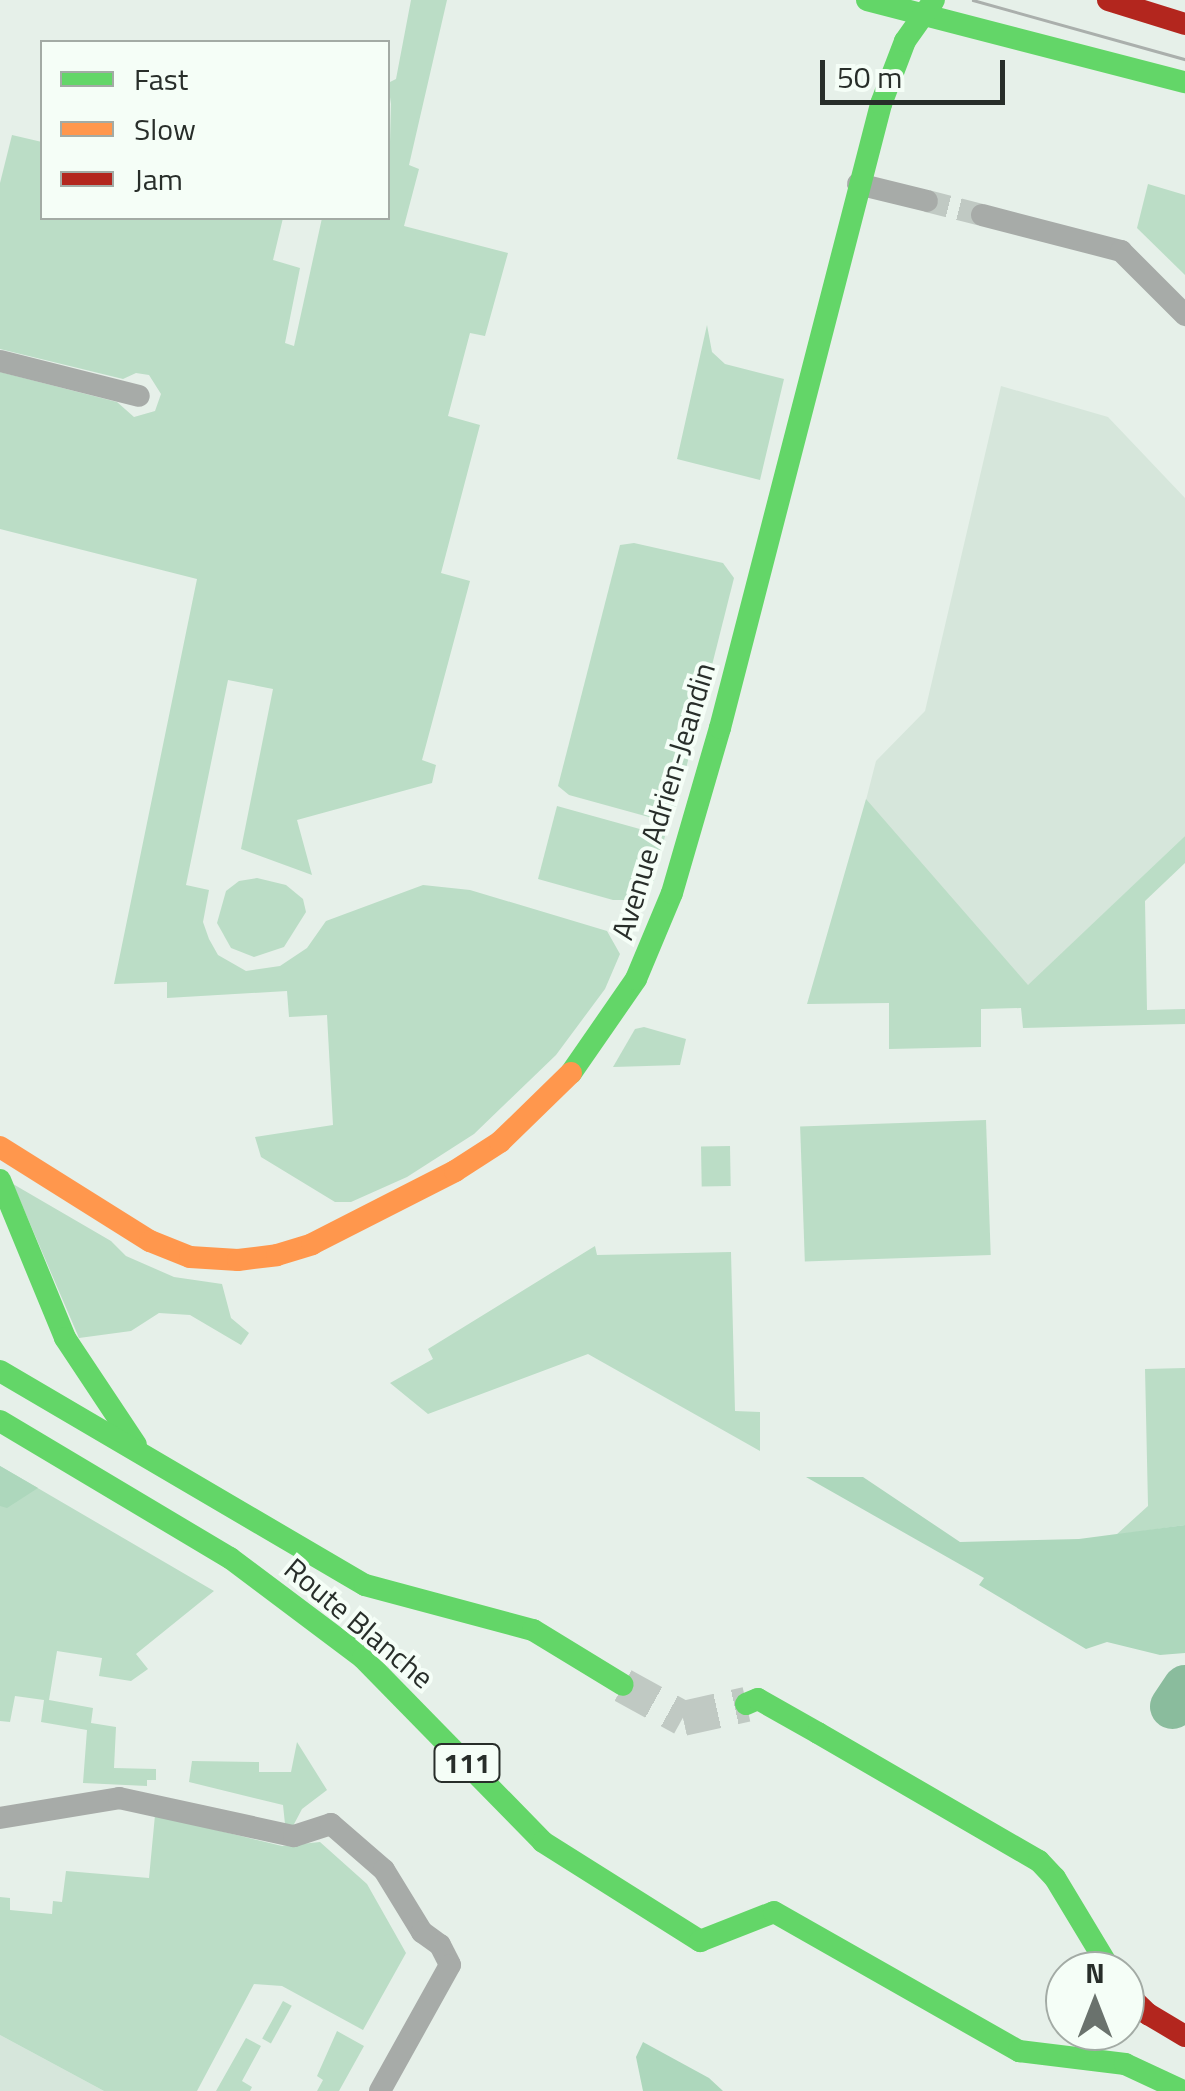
<!DOCTYPE html>
<style>
body{margin:0}
#map{position:relative;width:1185px;height:2091px;overflow:hidden;background:#e6f0e9;font-family:"Titillium Web",sans-serif}
div>[style]{position:absolute}
[style*='--x']{left:calc(var(--x)*1px);top:calc(var(--y)*1px);width:calc(var(--w)*1px);rotate:calc(var(--a)*1deg)}
.built>*{inset:0;background:#d6e6db}
.green>*{inset:0;background:#bbddc6;transform-origin:0 0}
.forest>*{inset:0;background:#add7bc}
.river>*{height:45px;margin:-22.5px;padding:0 22.5px;transform-origin:22.5px;border-radius:22.5px;background:#8abc9d}
.street-tunnel>*{height:22px;margin-top:-11px;transform-origin:0;background:repeating-linear-gradient(90deg,#c0c9c3 0 22px,transparent 0 33px)}
.primary-tunnel>*{height:35px;margin-top:-17.5px;transform-origin:0;background:repeating-linear-gradient(90deg,#c0c9c3 0 35px,transparent 0 53px)}
.street>*{height:22px;margin:-11px;padding:0 11px;transform-origin:11px;border-radius:11px;background:#a7aba8}
.fast>*{height:22px;margin:-11px;padding:0 11px;transform-origin:11px;border-radius:11px;background:#63d668}
.slow>*{height:22px;margin:-11px;padding:0 11px;transform-origin:11px;border-radius:11px;background:#ff974d}
.jam>*{height:22px;margin:-11px;padding:0 11px;transform-origin:11px;border-radius:11px;background:#b3261e}
.tram>*{height:2.5px;margin:-1.25px;padding:0 1.25px;transform-origin:1.25px;border-radius:1.25px;background:#aaafac}
span{translate:-50% -50%;white-space:nowrap;text-align:center;line-height:1.15;-webkit-text-stroke:8px #f5fef7;paint-order:stroke}
.shield-label span{padding:2px 8px;background:#f5fef7;border:2px solid;border-radius:8px;-webkit-text-stroke-width:0}
.shield-label{font-size:28px;color:#282e2a;font-weight:700}
.street-label{font-size:30px;color:#282e2a}
.legend{position:absolute;left:40px;top:40px;width:350px;height:180px;box-sizing:border-box;background:#f5fef7;border:2px solid #a3aba5;margin:0;padding:12px 18px;list-style:none;font-size:30px;color:#282e2a}
.legend li{display:flex;align-items:center;gap:20px;height:50px}
.legend b{width:50px;border:2px solid #a3aba5}
.north{position:absolute;left:1045px;top:1951px;width:100px;height:100px;box-sizing:border-box;background:#f5fef7;border:2px solid #a3aba5;border-radius:50%;rotate:0deg;font-size:28px;font-weight:700;line-height:40px;text-align:center;color:#282e2a}
.north::after{content:'';display:block;margin:auto;width:35px;height:45px;background:#6a726d;clip-path:polygon(50% 0,100% 100%,50% 72%,0 100%)}
.scale{position:absolute;left:820px;top:60px;width:185px;height:45px;box-sizing:border-box;border:5px solid #282e2a;border-top:0;padding-left:12px;font-size:30px;line-height:35px;white-space:nowrap;color:#282e2a;-webkit-text-stroke:8px #f5fef7;paint-order:stroke}
</style>
<div id="map">
<div class="built">
<i style="clip-path:polygon(1001px 386px,1108px 417px,1185px 498px,1185px 836px,1028px 986px,866px 800px,876px 761px,925px 711px)"></i>
<i style="clip-path:polygon(0 2035px,104px 2091px,0 2091px)"></i>
</div>
<div class="green">
<i style="clip-path:polygon(411px 0,447px 0,409px 165px,419px 169px,404px 226px,508px 253px,485px 336px,470px 333px,448px 416px,480px 425px,441px 573px,470px 581px,422px 760px,436px 765px,432px 783px,297px 820px,312px 875px,241px 849px,273px 689px,228px 680px,186px 885px,209px 890px,203px 922px,209px 939px,218px 955px,246px 971px,280px 966px,307px 948px,326px 921px,423px 885px,470px 890px,607px 931px,620px 954px,605px 989px,556px 1055px,474px 1134px,407px 1177px,351px 1202px,335px 1202px,261px 1157px,255px 1137px,333px 1125px,327px 1015px,289px 1017px,287px 991px,167px 998px,167px 982px,114px 984px,197px 579px,0 529px,0 372px,117px 402px,134px 417px,155px 411px,161px 394px,149px 375px,136px 373px,123px 379px,0 349px,0 183px,12px 135px,42px 142px,42px 218px,283px 218px,273px 260px,300px 268px,285px 343px,294px 346px,322px 218px,388px 218px,391px 104px,388px 83px,396px 79px)"></i>
<i style="clip-path:polygon(1148px 184px,1185px 195px,1185px 275px,1137px 228px)"></i>
<i style="clip-path:polygon(707px 325px,712px 352px,725px 364px,784px 379px,760px 480px,677px 459px)"></i>
<i style="clip-path:polygon(634px 543px,723px 563px,734px 578px,674px 816px,656px 819px,569px 795px,558px 786px,620px 545px)"></i>
<i style="clip-path:polygon(866px 799px,1028px 985px,1185px 836px,1185px 863px,1145px 901px,1147px 1010px,1185px 1009px,1185px 1024px,1023px 1028px,1021px 1008px,981px 1009px,981px 1047px,889px 1049px,889px 1003px,807px 1004px)"></i>
<i style="clip-path:polygon(557px 806px,665px 836px,652px 887px,629px 900px,613px 900px,538px 879px)"></i>
<i style="clip-path:polygon(257px 878px,286px 885px,303px 899px,306px 912px,284px 947px,254px 957px,231px 948px,217px 923px,226px 891px,239px 881px)"></i>
<i style="clip-path:polygon(644px 1027px,686px 1039px,680px 1065px,613px 1067px,635px 1029px)"></i>
<i style="left:986px;top:1120px;width:135px;height:186px;rotate:88deg"></i>
<i style="left:730px;top:1146px;width:40px;height:29px;rotate:89deg"></i>
<i style="clip-path:polygon(13px 1184px,111px 1241px,126px 1256px,174px 1277px,222px 1284px,231px 1318px,249px 1333px,241px 1345px,190px 1315px,159px 1313px,131px 1331px,79px 1338px)"></i>
<i style="clip-path:polygon(595px 1246px,597px 1255px,731px 1252px,735px 1411px,760px 1412px,760px 1451px,588px 1354px,428px 1414px,390px 1383px,433px 1359px,428px 1349px)"></i>
<i style="clip-path:polygon(1185px 1368px,1185px 1525px,1116px 1535px,1148px 1506px,1145px 1369px)"></i>
<i style="clip-path:polygon(0 1466px,214px 1591px,136px 1654px,148px 1669px,131px 1681px,99px 1676px,102px 1658px,57px 1651px,49px 1700px,93px 1708px,91px 1723px,116px 1727px,114px 1768px,156px 1769px,156px 1780px,147px 1780px,147px 1786px,83px 1783px,87px 1730px,41px 1722px,44px 1700px,15px 1696px,10px 1722px,0 1721px)"></i>
<i style="clip-path:polygon(297px 1742px,327px 1790px,302px 1809px,293px 1826px,285px 1824px,283px 1805px,189px 1782px,192px 1761px,259px 1762px,259px 1772px,291px 1772px)"></i>
<i style="clip-path:polygon(155px 1815px,282px 1846px,320px 1842px,367px 1884px,406px 1953px,363px 2030px,282px 1986px,254px 1984px,197px 2091px,104px 2091px,0 2035px,0 1897px,10px 1898px,10px 1910px,52px 1914px,53px 1901px,62px 1902px,66px 1871px,149px 1878px)"></i>
<i style="left:283px;top:2001px;width:10px;height:43px;rotate:29deg"></i>
<i style="clip-path:polygon(337px 2031px,364px 2046px,339px 2091px,317px 2091px,323px 2080px,317px 2076px)"></i>
<i style="clip-path:polygon(246px 2038px,261px 2046px,242px 2081px,252px 2087px,250px 2091px,216px 2091px)"></i>
</div>
<div class="forest">
<i style="clip-path:polygon(0 1466px,38px 1488px,7px 1508px,0 1506px)"></i>
<i style="clip-path:polygon(806px 1477px,863px 1477px,960px 1542px,1079px 1539px,1185px 1525px,1185px 1653px,1160px 1655px,1107px 1642px,1086px 1649px,979px 1585px,984px 1578px)"></i>
<i style="clip-path:polygon(643px 2042px,709px 2078px,723px 2091px,643px 2091px,636px 2057px)"></i>
</div>
<div class="river">
<i style="--x:1172;--y:1706;--w:23;--a:-56"></i>
</div>
<div class="street-tunnel">
<i style="--x:927;--y:201;--w:57;--a:14.3"></i>
</div>
<div class="primary-tunnel">
<i style="--x:623;--y:1685;--w:68;--a:28.8"></i>
<i style="--x:683;--y:1718;--w:65;--a:-12.5"></i>
</div>
<div class="street">
<i style="--x:858;--y:184;--w:71;--a:13.8"></i>
<i style="--x:982;--y:215;--w:144;--a:14.5"></i>
<i style="--x:1121;--y:251;--w:91;--a:45"></i>
<i style="--x:0;--y:361;--w:143;--a:14.1"></i>
<i style="--x:0;--y:1818;--w:121;--a:-9.5"></i>
<i style="--x:119;--y:1798;--w:179;--a:12.3"></i>
<i style="--x:294;--y:1836;--w:39;--a:-18"></i>
<i style="--x:331;--y:1824;--w:70;--a:41"></i>
<i style="--x:384;--y:1870;--w:73;--a:58.5"></i>
<i style="--x:422;--y:1932;--w:22;--a:36"></i>
<i style="--x:440;--y:1945;--w:22;--a:63"></i>
<i style="--x:450;--y:1965;--w:144;--a:119.1"></i>
</div>
<div class="fast">
<i style="--x:867;--y:0;--w:328;--a:14.5"></i>
<i style="--x:571;--y:1073;--w:114;--a:-55.3"></i>
<i style="--x:636;--y:979;--w:93;--a:-67.3"></i>
<i style="--x:672;--y:893;--w:172;--a:-73.8"></i>
<i style="--x:720;--y:728;--w:644;--a:-75.53"></i>
<i style="--x:881;--y:104;--w:67;--a:-69.1"></i>
<i style="--x:905;--y:41;--w:50;--a:-54.7"></i>
<i style="--x:0;--y:1180;--w:171;--a:67.6"></i>
<i style="--x:65;--y:1338;--w:128;--a:56.4"></i>
<i style="--x:0;--y:1371;--w:423;--a:30.4"></i>
<i style="--x:365;--y:1585;--w:174;--a:15"></i>
<i style="--x:533;--y:1630;--w:105;--a:31.4"></i>
<i style="--x:0;--y:1421;--w:268;--a:30.8"></i>
<i style="--x:230;--y:1558;--w:166;--a:36.9"></i>
<i style="--x:363;--y:1658;--w:257;--a:45.6"></i>
<i style="--x:543;--y:1842;--w:186;--a:32.2"></i>
<i style="--x:746;--y:1704;--w:13;--a:-23"></i>
<i style="--x:758;--y:1699;--w:69;--a:29.5"></i>
<i style="--x:818;--y:1733;--w:255;--a:30.1"></i>
<i style="--x:1039;--y:1861;--w:23;--a:47"></i>
<i style="--x:1055;--y:1878;--w:109;--a:58.9"></i>
<i style="--x:700;--y:1941;--w:79;--a:-21.4"></i>
<i style="--x:774;--y:1912;--w:282;--a:29.6"></i>
<i style="--x:1019;--y:2051;--w:107;--a:7"></i>
<i style="--x:1125;--y:2064;--w:64;--a:25"></i>
</div>
<div class="slow">
<i style="--x:0;--y:1147;--w:177;--a:32.1"></i>
<i style="--x:150;--y:1241;--w:43;--a:21.8"></i>
<i style="--x:190;--y:1257;--w:48;--a:3.6"></i>
<i style="--x:238;--y:1260;--w:39;--a:-7"></i>
<i style="--x:277;--y:1255;--w:37;--a:-17"></i>
<i style="--x:312;--y:1244;--w:161;--a:-27"></i>
<i style="--x:455;--y:1171;--w:54;--a:-32.8"></i>
<i style="--x:500;--y:1142;--w:99;--a:-44.2"></i>
</div>
<div class="jam">
<i style="--x:1108;--y:0;--w:81;--a:17.3"></i>
<i style="--x:1125;--y:1992;--w:32;--a:44"></i>
<i style="--x:1148;--y:2014;--w:43;--a:30.7"></i>
</div>
<div class="tram">
<i style="--x:973;--y:0;--w:220;--a:15.6"></i>
</div>
<div class="shield-label">
<span style="left:467px;top:1763px">111</span>
</div>
<div class="street-label">
<span style="left:663px;top:801px;rotate:-73deg">Avenue Adrien-Jeandin</span>
<span style="left:359px;top:1623px;rotate:40deg">Route Blanche</span>
</div>
<ul class="legend">
<li><b style="height:12px;background:#63d668"></b>Fast</li>
<li><b style="height:12px;background:#ff974d"></b>Slow</li>
<li><b style="height:12px;background:#b3261e"></b>Jam</li>
</ul>
<div class="north">N</div>
<div class="scale">50 m</div>
</div>
